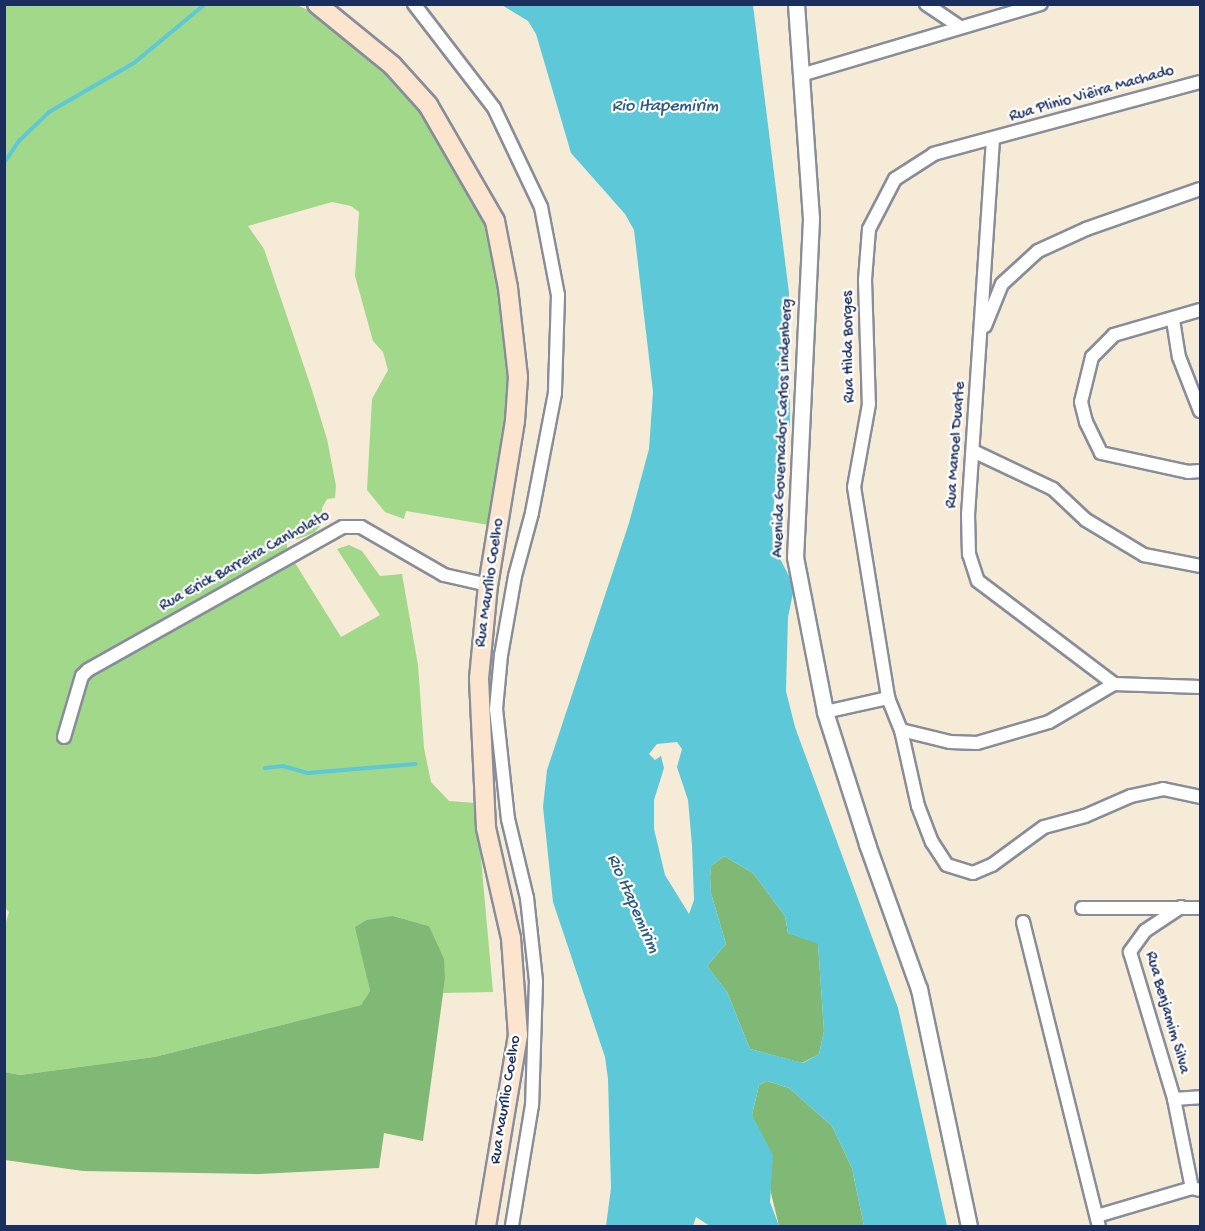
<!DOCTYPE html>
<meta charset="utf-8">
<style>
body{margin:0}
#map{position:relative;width:1205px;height:1231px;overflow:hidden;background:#f6ebd7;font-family:"Gochi Hand",sans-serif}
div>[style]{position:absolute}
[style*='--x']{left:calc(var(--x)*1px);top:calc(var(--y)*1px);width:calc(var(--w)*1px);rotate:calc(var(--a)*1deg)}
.green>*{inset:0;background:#a1d889}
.forest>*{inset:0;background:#80b875}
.water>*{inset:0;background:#5dc8d7}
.stream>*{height:4px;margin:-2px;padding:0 2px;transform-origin:2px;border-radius:2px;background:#5dc8d7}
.roads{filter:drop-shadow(2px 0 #888d9a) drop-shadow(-2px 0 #888d9a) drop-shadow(0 2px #888d9a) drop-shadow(0 -2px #888d9a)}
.minor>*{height:12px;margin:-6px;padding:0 6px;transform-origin:6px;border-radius:6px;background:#fff}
.tertiary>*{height:15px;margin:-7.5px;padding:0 7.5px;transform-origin:7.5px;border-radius:7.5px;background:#fff}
.secondary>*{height:18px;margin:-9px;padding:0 9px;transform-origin:9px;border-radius:9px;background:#fce5cf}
span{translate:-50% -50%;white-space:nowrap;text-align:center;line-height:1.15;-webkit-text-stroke:4.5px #fff;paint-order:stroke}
.street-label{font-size:16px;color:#1b2f5e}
.water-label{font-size:18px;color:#2f5d82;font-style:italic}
.frame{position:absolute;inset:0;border:6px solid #1b2f5e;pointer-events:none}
</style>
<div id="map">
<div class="green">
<i style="clip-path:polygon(4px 5px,297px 5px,318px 15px,370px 55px,417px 105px,442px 139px,490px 231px,506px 335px,508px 397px,489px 525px,406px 511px,404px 519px,385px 512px,367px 490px,372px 399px,388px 370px,383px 352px,373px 341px,355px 276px,359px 212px,351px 206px,332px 202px,248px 226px,264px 249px,311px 387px,327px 439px,336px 486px,335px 498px,327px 499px,322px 508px,322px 524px,314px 533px,287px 543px,287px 550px,341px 637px,380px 615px,337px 549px,349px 545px,362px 551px,380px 576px,402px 574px,418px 665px,424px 748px,431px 782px,449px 801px,476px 803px,493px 992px,443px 993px,445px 979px,429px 926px,393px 916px,361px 949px,370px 991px,361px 1005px,154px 1057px,20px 1075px,5px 1072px,4px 929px,9px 912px,4px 907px)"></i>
</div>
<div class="forest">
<i style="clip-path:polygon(724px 856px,753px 873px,785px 916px,788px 933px,818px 943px,824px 1031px,819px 1054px,802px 1063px,750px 1049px,727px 992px,707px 966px,726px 944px,711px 893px,710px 877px,711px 866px)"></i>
<i style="clip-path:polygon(393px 916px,429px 926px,444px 959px,445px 979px,423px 1141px,384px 1133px,379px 1168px,259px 1174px,83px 1171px,5px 1160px,5px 1072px,20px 1075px,154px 1057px,361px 1005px,370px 991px,355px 927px,367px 920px)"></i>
<i style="clip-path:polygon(767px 1081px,789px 1088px,832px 1126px,852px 1168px,864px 1226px,779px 1226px,752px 1115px,759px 1085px)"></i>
</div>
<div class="water">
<i style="clip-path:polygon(evenodd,502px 5px,753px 5px,789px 293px,790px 426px,784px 424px,783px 440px,779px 441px,772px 528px,773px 545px,791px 580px,793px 593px,788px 617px,786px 691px,795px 727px,898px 1008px,947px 1226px,864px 1226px,852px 1168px,832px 1126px,789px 1088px,767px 1081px,759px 1085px,752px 1115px,773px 1155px,770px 1202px,779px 1226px,710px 1226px,696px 1217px,693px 1226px,606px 1226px,611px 1188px,608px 1079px,605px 1057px,553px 902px,543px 807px,547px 770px,629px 523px,649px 449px,653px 392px,634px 230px,625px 214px,571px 153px,536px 34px,528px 21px,502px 5px,677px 742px,682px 749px,677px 767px,688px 800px,692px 845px,694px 900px,689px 914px,665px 875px,654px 829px,654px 800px,664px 768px,661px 756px,655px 760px,649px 754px,657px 744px,677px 742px,502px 5px,724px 856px,753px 873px,785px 916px,788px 933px,818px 944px,824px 1031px,819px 1054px,803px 1063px,750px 1049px,727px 992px,707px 966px,726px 944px,711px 893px,710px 877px,711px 866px,724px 856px)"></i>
</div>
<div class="stream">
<i style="--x:4;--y:163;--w:27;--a:-56"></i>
<i style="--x:19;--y:141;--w:42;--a:-44"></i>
<i style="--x:49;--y:112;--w:98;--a:-30"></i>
<i style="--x:134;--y:63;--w:92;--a:-39.7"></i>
<i style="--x:265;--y:768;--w:18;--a:-6"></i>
<i style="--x:283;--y:766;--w:26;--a:16"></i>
<i style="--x:308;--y:773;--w:108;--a:-4.8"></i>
</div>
<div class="roads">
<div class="minor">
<i style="--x:414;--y:4;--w:131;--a:52.4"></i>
<i style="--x:494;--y:108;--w:110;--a:64.6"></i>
<i style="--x:541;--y:207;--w:90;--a:79.1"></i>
<i style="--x:558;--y:295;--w:98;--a:91.8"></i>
<i style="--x:555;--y:393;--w:122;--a:100.9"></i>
<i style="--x:532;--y:513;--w:65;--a:105.1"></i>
<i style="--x:515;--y:576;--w:80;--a:100"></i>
<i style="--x:501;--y:655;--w:54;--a:95.3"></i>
<i style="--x:496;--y:709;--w:111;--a:83.8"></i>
<i style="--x:508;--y:819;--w:81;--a:76.5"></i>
<i style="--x:527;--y:898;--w:83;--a:83.8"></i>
<i style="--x:536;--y:981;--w:124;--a:91.8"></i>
<i style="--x:532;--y:1105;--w:123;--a:99.4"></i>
<i style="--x:926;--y:4;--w:40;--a:34"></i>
<i style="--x:801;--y:75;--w:250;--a:-16.5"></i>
<i style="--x:1200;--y:82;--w:276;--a:164.9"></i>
<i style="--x:934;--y:154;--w:46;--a:147.3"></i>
<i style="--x:895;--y:179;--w:56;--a:117.5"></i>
<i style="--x:869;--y:229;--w:51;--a:94.5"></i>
<i style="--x:865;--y:280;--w:124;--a:88.2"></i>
<i style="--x:869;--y:404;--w:84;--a:100.2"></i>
<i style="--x:854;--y:487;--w:214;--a:80.8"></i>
<i style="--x:888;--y:698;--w:35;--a:68"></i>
<i style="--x:901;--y:730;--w:78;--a:77.4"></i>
<i style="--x:918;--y:806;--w:39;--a:69"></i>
<i style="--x:932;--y:842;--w:27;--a:57"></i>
<i style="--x:947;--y:865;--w:27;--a:17"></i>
<i style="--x:973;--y:873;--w:21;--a:-23"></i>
<i style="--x:992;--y:865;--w:64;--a:-36.2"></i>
<i style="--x:1044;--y:827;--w:42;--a:-15"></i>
<i style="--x:1085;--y:816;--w:50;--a:-23.5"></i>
<i style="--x:1131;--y:796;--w:33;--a:-12"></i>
<i style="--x:1163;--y:789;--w:38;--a:12"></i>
<i style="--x:993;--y:139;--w:376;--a:93.8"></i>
<i style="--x:968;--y:514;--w:40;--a:88.6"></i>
<i style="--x:969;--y:554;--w:28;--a:72"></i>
<i style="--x:978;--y:581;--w:171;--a:37.1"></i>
<i style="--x:1200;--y:310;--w:90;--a:163.8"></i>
<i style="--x:1114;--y:335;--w:31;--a:135"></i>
<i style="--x:1092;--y:357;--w:46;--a:103.7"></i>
<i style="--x:1081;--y:402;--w:21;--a:76"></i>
<i style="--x:1086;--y:422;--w:34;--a:64"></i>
<i style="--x:1101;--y:453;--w:89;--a:12.3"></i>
<i style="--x:1188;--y:472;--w:12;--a:-5"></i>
<i style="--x:1173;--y:320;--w:37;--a:81"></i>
<i style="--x:1179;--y:357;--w:58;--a:68.7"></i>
<i style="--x:985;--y:326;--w:45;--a:-68"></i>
<i style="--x:1002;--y:284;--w:49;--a:-42.5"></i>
<i style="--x:1038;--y:251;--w:53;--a:-24.6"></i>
<i style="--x:1086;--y:229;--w:121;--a:-19.3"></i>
<i style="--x:973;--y:451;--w:89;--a:25.4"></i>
<i style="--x:1053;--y:489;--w:45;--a:43.2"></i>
<i style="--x:1086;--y:520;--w:68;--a:31.1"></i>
<i style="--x:1144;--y:555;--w:57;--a:11.1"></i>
<i style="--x:825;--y:712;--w:65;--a:-12.5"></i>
<i style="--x:901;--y:730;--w:50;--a:13.8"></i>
<i style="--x:950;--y:742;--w:27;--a:2"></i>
<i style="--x:977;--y:743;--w:75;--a:-16.3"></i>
<i style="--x:1049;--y:722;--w:75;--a:-30.3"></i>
<i style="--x:1114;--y:684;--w:86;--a:2"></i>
<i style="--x:64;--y:737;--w:64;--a:-73.6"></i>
<i style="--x:82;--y:676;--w:8;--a:-45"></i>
<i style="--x:88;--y:670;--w:292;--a:-29.3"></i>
<i style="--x:343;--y:527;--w:18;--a:0"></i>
<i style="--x:361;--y:527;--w:96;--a:30"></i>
<i style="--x:444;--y:575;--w:45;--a:12.8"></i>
<i style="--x:1181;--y:907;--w:43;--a:146.3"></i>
<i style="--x:1145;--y:931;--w:26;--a:126"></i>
<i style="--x:1130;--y:952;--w:153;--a:73.3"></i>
<i style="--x:1174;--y:1099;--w:91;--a:78.6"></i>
<i style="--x:1082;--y:908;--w:118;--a:0"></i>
<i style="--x:1023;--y:922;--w:313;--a:76"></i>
<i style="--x:1174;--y:1099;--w:26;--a:-4"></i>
<i style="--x:1097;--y:1216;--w:99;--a:-16.4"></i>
<i style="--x:1192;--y:1188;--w:8;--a:14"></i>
</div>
<div class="tertiary">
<i style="--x:796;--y:4;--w:216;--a:86"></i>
<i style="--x:811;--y:219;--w:338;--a:92.7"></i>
<i style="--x:795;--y:557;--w:158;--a:79"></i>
<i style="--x:825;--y:712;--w:139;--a:72.3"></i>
<i style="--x:867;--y:844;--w:154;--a:70.3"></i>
<i style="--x:919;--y:989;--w:242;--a:78.1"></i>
</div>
<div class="secondary">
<i style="--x:317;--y:4;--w:97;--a:39.1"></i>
<i style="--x:392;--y:65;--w:54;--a:48"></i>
<i style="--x:428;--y:105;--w:134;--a:60"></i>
<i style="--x:495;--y:221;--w:68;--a:79"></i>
<i style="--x:508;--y:288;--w:90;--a:83.6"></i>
<i style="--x:518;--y:377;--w:44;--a:93.9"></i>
<i style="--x:515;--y:421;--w:166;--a:99.3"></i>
<i style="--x:488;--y:585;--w:94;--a:95.5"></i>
<i style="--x:479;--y:679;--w:149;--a:87.3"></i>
<i style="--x:486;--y:828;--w:113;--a:77.2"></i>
<i style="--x:511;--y:938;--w:97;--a:85.9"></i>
<i style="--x:518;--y:1035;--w:194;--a:99.5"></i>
</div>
</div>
<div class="street-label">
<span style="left:1092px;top:95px;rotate:-16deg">Rua Plinio Viêira Machado</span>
<span style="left:850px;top:347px;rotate:-91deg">Rua Hilda Borges</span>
<span style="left:784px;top:428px;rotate:-88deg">Avenida Governador Carlos Lindenberg</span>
<span style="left:957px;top:445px;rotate:-86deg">Rua Manoel Duarte</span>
<span style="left:245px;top:562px;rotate:-29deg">Rua Erick Barreira Canholato</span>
<span style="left:491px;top:583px;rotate:-82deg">Rua Maurílio Coelho</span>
<span style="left:1166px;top:1013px;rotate:74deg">Rua Benjamim Silva</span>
<span style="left:507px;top:1100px;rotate:-81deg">Rua Maurílio Coelho</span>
</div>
<div class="water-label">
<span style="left:665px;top:107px">Rio Itapemirim</span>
<span style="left:632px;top:904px;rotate:66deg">Rio Itapemirim</span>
</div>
<div class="frame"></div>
</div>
